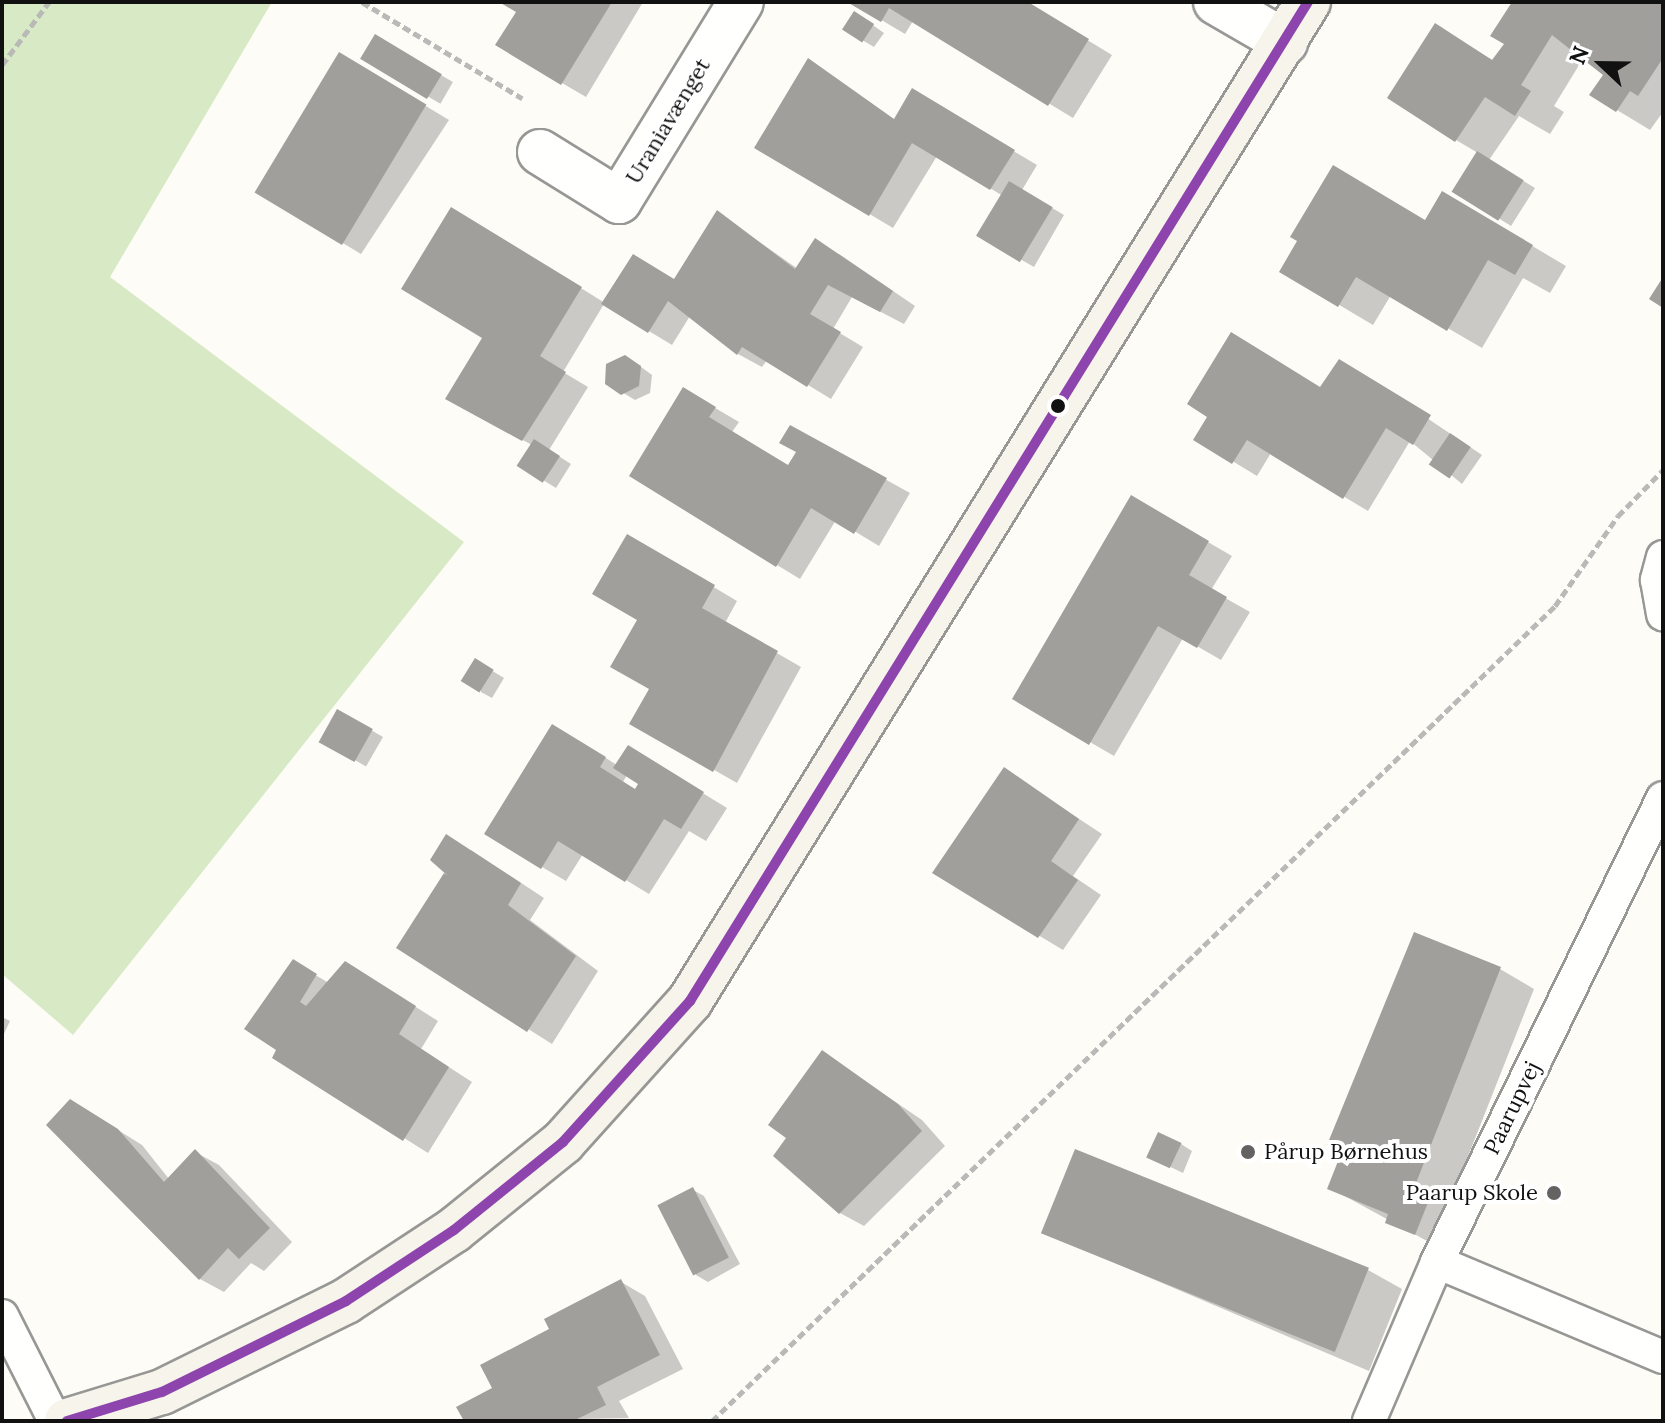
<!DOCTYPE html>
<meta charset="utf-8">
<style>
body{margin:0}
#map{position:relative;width:1665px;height:1423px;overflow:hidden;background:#fdfcf7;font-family:Lora,serif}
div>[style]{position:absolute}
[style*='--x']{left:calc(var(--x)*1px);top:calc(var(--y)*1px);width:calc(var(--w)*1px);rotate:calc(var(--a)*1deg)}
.forest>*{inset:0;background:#d8eac5}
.shadow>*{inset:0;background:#0003;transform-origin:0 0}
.building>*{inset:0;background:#a19f9c;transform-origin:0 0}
.path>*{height:5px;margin-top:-2.5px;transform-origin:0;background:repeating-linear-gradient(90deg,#b9b9b8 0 8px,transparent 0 12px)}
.roads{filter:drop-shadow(2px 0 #979795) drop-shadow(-2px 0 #979795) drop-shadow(0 2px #979795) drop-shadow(0 -2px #979795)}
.lane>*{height:32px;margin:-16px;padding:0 16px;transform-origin:16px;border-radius:16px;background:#fffffe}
.street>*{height:44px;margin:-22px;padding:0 22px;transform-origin:22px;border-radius:22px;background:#fffffe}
.secondary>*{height:44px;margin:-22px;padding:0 22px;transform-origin:22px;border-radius:22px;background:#f6f4eb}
.bus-1>*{height:10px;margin:-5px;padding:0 5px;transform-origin:5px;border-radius:5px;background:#8e44ad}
.dots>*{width:22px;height:22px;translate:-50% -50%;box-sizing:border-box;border:4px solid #fff;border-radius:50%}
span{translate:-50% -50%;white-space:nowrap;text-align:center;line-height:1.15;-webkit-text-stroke:8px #fff;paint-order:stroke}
.street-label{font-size:22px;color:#111}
.poi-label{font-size:22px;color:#111}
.left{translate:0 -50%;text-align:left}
.right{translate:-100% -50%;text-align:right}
.frame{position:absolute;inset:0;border:4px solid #111;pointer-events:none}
.north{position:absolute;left:1561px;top:24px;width:80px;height:80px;-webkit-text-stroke:6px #fff;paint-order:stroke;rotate:292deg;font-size:22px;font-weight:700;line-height:32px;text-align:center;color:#111}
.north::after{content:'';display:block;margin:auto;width:28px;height:36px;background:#111;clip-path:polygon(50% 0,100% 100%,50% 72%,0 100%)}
</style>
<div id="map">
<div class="forest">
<i style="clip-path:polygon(2px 2px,272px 2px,110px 277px,464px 542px,73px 1035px,2px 974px)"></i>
</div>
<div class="shadow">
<i style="clip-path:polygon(502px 2px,643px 2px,586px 97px,562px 83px,519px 12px)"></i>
<i style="clip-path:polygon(851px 2px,1025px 2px,1112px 55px,1073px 118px,913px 21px,905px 34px)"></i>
<i style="clip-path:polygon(1514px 2px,1663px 2px,1663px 112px,1650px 130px,1617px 110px,1606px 74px,1584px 57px,1554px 106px,1564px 112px,1550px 134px,1519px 116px,1489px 160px,1535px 188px,1511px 226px,1455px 191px,1478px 153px,1456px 140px,1436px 26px,1494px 61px,1506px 43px)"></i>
<i style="clip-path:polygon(867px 21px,884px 33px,874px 47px,862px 40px)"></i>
<i style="left:375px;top:37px;width:90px;height:25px;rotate:30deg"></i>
<i style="clip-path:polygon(809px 61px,895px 121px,913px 91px,1037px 165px,1022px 190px,1064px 215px,1034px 267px,980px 236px,1003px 196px,937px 156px,893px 228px,757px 147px)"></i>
<i style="clip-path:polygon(363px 68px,449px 120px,361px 254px,258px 192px)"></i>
<i style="clip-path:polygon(1443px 193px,1566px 266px,1550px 293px,1523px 278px,1482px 348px,1391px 295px,1373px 325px,1282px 271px,1426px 222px)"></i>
<i style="clip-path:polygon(718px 213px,798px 269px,839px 254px,915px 306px,904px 324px,852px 297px,833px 329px,863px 347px,831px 399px,767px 360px,762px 367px,738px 354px,690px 316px,672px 345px,604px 304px,563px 372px,588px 387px,549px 450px,571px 464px,556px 488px,520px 466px,532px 445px,471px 412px,485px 338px,476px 223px,605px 303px,675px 281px)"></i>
<i style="clip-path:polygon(637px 364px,652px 375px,650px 393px,635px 400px,607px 383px)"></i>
<i style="clip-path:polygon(1363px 375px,1482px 455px,1462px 484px,1410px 441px,1368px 511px,1271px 453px,1257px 476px,1196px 439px)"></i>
<i style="clip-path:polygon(683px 389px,739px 422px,732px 432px,789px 467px,798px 452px,791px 427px,910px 493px,879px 546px,836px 520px,800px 579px,777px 565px)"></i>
<i style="clip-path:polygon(1132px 498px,1232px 556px,1211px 590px,1250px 612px,1221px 660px,1183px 638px,1114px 756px,1014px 698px)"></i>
<i style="clip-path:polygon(628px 536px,737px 601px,725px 623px,801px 667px,737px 783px,632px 723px,652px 689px)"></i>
<i style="clip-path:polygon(476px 661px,504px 678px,492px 698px,481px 692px)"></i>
<i style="left:338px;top:711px;width:52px;height:34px;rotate:30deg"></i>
<i style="clip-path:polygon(evenodd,577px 740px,617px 765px,652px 762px,727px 808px,706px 841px,689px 831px,649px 894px,583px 854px,566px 881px,542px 867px,577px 740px,627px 775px,641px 783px,636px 791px,623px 782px,627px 775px)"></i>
<i style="clip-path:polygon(1005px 770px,1102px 834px,1073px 876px,1101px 895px,1063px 950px,935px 873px)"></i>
<i style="clip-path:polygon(471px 850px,544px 898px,530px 920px,598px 971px,552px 1044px,398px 947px)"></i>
<i style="clip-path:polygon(293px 962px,329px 983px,370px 978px,438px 1021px,421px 1049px,472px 1082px,428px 1153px,275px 1057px)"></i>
<i style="clip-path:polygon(1500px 969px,1534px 989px,1450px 1202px,1449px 1253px,1330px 1188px,1344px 1152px,1330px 1144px)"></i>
<i style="clip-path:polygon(2px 1017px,10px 1021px,2px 1038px)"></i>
<i style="clip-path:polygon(822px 1052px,922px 1120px,945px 1146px,864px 1226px,840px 1213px,789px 1138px)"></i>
<i style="clip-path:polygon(94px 1115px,142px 1145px,169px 1179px,195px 1152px,219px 1165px,292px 1242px,264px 1271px,251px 1263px,224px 1292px,200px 1279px)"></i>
<i style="clip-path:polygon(1181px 1144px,1192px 1151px,1183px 1173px,1160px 1162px)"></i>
<i style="clip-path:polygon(693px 1190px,704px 1196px,740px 1264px,708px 1282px,696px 1275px)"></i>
<i style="clip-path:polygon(1042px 1232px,1368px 1270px,1402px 1289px,1369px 1371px)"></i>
<i style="clip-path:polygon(621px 1282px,645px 1296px,683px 1369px,619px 1401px,629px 1418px,465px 1421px)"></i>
</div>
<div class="building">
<i style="clip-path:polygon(499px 2px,612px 2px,561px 85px,495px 45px,516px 12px)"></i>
<i style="clip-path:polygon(847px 2px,1028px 2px,1089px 39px,1048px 106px,889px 8px,881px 22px)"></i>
<i style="clip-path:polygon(1512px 2px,1663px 2px,1663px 58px,1638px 96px,1630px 91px,1616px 112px,1589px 95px,1603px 75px,1552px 35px,1521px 85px,1531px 91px,1515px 116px,1485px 97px,1455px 142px,1387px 98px,1435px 23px,1492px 60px,1504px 44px,1490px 36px)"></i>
<i style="left:854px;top:11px;width:24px;height:22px;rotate:33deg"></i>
<i style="left:375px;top:34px;width:78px;height:29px;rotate:31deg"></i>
<i style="left:339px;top:52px;width:102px;height:164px;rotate:31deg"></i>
<i style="clip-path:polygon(808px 58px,894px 119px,912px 88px,1015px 150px,990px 190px,912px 143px,869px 216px,754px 148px)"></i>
<i style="left:1477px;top:151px;width:55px;height:48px;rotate:32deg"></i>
<i style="clip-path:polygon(1333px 165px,1425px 220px,1442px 191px,1533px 245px,1515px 275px,1488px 260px,1447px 331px,1356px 277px,1338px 307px,1279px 272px,1297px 241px,1290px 237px)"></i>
<i style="left:1009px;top:181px;width:51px;height:64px;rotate:31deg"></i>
<i style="clip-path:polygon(451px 207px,582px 287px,540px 356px,566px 372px,522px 441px,445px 399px,482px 338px,401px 289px)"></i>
<i style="clip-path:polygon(717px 210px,795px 269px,815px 238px,893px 291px,880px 312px,828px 285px,810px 314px,841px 332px,807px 387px,742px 347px,737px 355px,668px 301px,648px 333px,601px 304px,633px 254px,674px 279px)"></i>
<i style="clip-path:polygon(1663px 277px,1663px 308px,1649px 299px)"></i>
<i style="clip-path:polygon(1231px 332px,1320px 387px,1339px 359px,1431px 415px,1413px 445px,1386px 428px,1343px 499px,1247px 440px,1232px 464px,1193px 440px,1207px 417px,1187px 404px)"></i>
<i style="clip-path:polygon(625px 355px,641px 366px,639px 386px,621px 395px,605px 384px,606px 364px)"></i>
<i style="clip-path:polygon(683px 387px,716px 407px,709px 417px,788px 465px,796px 452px,779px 443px,790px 425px,887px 478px,854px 534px,811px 508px,776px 567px,629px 476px)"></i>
<i style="left:1450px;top:433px;width:25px;height:38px;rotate:34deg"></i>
<i style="left:534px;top:439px;width:31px;height:32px;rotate:33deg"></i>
<i style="clip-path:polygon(1131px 495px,1209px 541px,1189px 575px,1227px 597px,1197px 648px,1158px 626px,1089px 745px,1012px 699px)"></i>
<i style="clip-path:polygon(627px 534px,715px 585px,702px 608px,778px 651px,713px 772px,629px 724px,649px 689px,610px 667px,637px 620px,592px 594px)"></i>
<i style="left:475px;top:658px;width:22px;height:27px;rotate:32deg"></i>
<i style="left:337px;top:709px;width:41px;height:38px;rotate:29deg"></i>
<i style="clip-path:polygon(552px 724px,606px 757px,600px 767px,635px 789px,638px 784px,613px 768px,628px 745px,704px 792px,681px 829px,664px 819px,625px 882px,558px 841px,541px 869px,484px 834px)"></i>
<i style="clip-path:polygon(1004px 767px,1079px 819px,1051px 861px,1078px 880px,1038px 938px,932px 873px)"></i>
<i style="clip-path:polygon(446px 834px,521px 883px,508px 905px,576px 956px,527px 1032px,396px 948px,444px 873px,448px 876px,430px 860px)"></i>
<i style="clip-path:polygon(1414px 932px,1501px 967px,1416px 1183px,1433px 1190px,1415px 1235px,1385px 1223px,1388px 1214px,1327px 1189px,1342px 1151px,1327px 1145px)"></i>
<i style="clip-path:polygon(293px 959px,317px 974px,300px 1002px,306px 1006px,345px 961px,416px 1006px,399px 1034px,449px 1067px,403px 1141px,272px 1058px,276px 1050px,244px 1029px)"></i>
<i style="clip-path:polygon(822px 1050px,898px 1104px,922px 1131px,839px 1214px,773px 1156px,786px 1138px,768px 1125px)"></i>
<i style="clip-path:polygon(70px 1099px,118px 1129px,164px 1182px,195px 1149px,270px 1228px,239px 1259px,228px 1248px,199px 1280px,46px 1125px)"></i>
<i style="left:1158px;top:1132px;width:26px;height:28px;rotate:25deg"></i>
<i style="left:1075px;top:1149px;width:317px;height:91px;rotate:22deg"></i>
<i style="left:693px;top:1187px;width:79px;height:40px;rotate:63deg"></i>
<i style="clip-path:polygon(621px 1279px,660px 1355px,597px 1387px,606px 1405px,573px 1421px,464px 1421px,456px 1407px,492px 1388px,480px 1365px,549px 1329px,544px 1319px)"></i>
</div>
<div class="path">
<i style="--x:362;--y:2;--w:187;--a:31"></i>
<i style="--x:2;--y:65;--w:79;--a:-53.3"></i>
<i style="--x:712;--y:1421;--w:1173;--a:-44.03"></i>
<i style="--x:1555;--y:606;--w:110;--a:-55"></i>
<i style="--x:1618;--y:516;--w:64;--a:-45.6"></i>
</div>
<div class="roads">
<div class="lane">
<i style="--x:1663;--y:557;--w:24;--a:105"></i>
<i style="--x:1657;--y:580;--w:35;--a:80"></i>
<i style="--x:1437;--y:1262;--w:245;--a:22.8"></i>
<i style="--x:2;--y:1316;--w:118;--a:63.2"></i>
<i style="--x:1369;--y:1421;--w:173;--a:-66.8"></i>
<i style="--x:1437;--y:1262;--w:516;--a:-64.03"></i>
</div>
<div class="street">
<i style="--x:1216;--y:2;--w:80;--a:30.1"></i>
<i style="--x:540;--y:152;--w:93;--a:31.8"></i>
<i style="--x:619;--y:201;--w:233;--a:-58.5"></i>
</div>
<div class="secondary">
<i style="--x:67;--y:1421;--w:99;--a:-17"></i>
<i style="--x:162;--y:1392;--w:205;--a:-26.3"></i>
<i style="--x:346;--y:1301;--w:129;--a:-33.3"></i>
<i style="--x:454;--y:1230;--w:140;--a:-38.9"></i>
<i style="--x:563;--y:1142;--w:190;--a:-48"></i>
<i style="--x:690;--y:1001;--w:1175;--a:-58.26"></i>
</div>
</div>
<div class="bus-1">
<i style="--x:67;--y:1421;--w:99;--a:-17"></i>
<i style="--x:162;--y:1392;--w:205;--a:-26.3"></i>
<i style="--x:346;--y:1301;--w:129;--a:-33.3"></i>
<i style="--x:454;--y:1230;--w:140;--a:-38.9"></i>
<i style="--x:563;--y:1142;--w:190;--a:-48"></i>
<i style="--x:690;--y:1001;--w:1175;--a:-58.26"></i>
</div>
<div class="dots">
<i style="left:1058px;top:406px;background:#111"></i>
<i style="left:1248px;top:1152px;background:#646362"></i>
<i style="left:1554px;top:1193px;background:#646362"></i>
</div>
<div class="street-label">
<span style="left:668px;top:121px;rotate:-59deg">Uraniavænget</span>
<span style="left:1512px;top:1108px;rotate:-64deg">Paarupvej</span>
</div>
<div class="poi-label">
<span class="left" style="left:1264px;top:1152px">Pårup Børnehus</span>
<span class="right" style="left:1538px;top:1193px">Paarup Skole</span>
</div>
<div class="frame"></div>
<div class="north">N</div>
</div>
